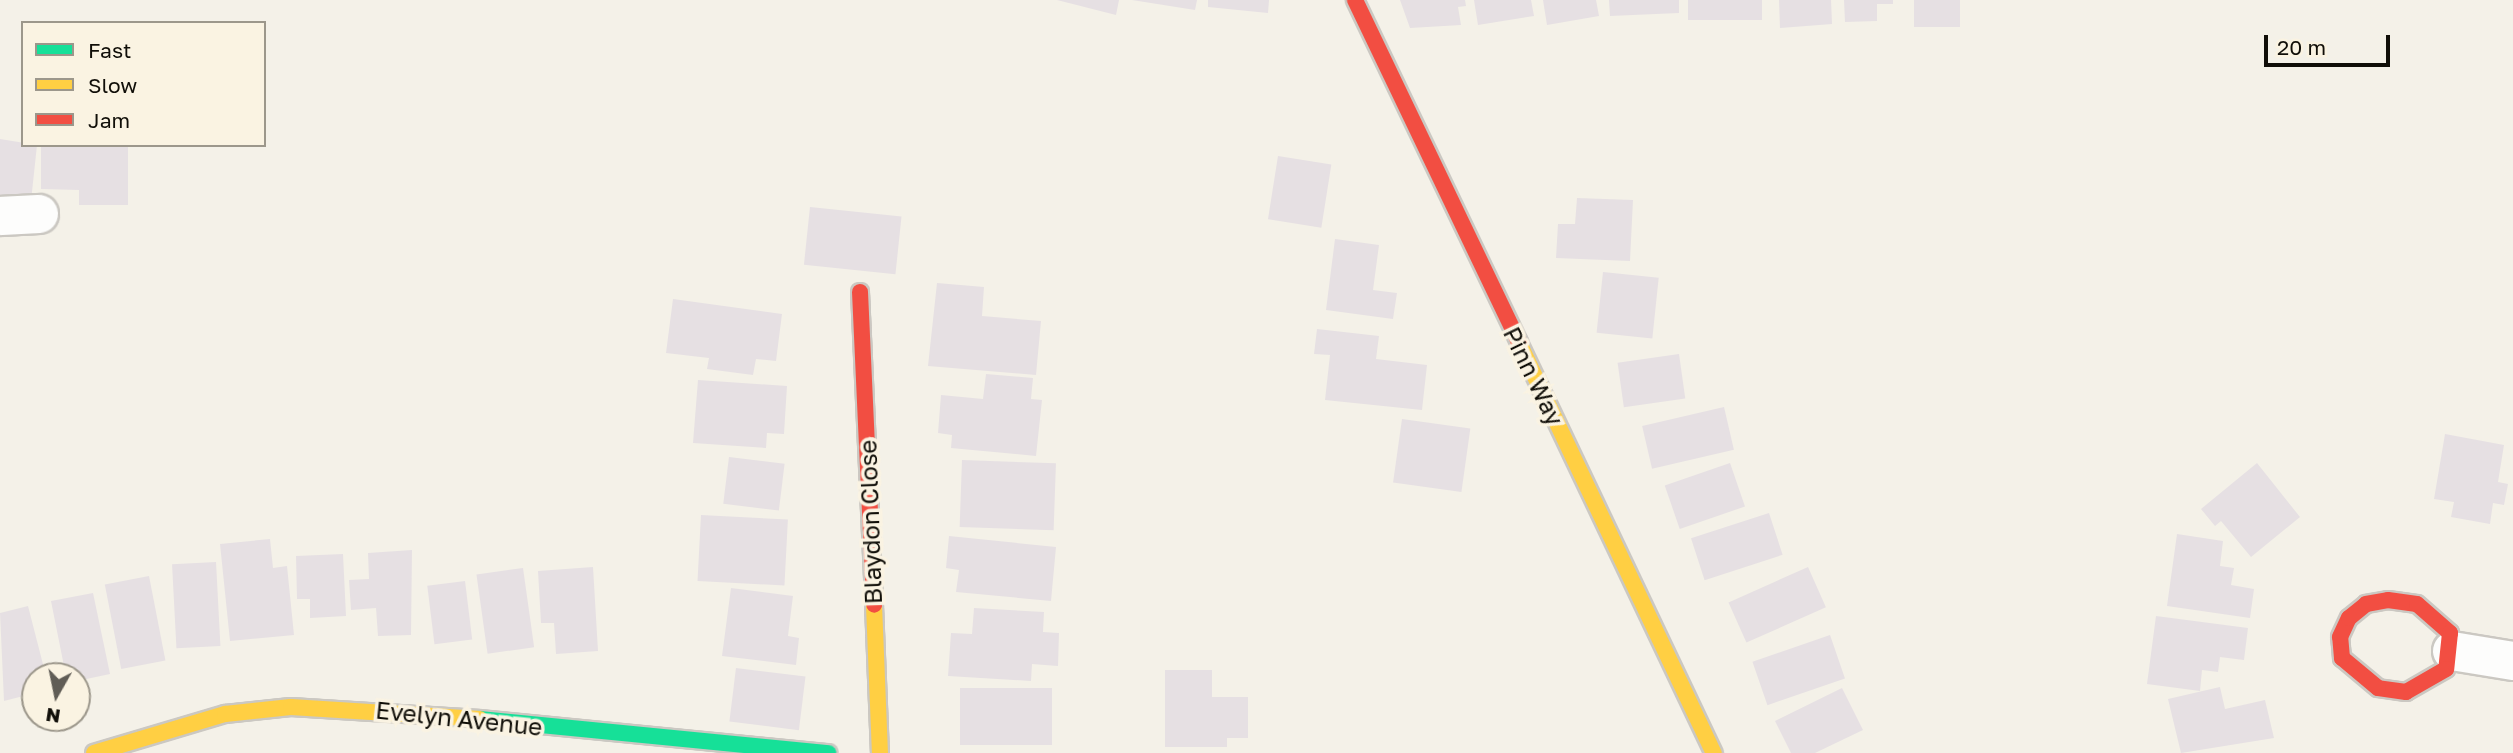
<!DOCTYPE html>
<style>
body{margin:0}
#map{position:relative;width:2513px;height:753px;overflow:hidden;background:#f4f1e8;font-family:"Golos Text",sans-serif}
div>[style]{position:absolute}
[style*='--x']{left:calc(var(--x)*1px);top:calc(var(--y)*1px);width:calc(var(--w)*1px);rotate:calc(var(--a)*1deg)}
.building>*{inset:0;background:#e6e0e3;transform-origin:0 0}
.roads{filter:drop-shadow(2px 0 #cbc8c2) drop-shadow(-2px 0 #cbc8c2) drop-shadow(0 2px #cbc8c2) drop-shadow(0 -2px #cbc8c2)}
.street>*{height:38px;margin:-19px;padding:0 19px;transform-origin:19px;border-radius:19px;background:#fdfdfc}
.fast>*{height:16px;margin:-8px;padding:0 8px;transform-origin:8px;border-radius:8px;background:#16e098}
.slow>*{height:16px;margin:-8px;padding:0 8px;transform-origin:8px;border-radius:8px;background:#ffcf43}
.jam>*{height:16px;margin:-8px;padding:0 8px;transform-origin:8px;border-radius:8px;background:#f24e42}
span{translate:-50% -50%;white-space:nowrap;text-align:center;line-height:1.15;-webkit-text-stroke:7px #faf3e2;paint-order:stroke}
.street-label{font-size:24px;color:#100e08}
.legend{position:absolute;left:21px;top:21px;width:245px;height:126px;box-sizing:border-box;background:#faf3e2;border:2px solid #9c978b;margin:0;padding:9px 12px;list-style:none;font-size:21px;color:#100e08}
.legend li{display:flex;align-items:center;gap:14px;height:35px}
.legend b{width:35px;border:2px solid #9c978b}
.north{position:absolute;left:21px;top:662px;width:70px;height:70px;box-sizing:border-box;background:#faf3e2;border:2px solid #9c978b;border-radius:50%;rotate:189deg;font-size:19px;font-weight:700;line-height:28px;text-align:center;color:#100e08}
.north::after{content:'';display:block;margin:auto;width:24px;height:32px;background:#605d56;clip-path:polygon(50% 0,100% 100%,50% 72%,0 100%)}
.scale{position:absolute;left:2264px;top:35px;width:126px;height:32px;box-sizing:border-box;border:4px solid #100e08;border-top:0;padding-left:9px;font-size:21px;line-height:24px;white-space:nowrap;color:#100e08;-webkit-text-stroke:5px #faf3e2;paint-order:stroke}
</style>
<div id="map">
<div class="building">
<i style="clip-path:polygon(1057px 0,1119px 0,1116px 15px)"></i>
<i style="clip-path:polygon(1132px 0,1197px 0,1195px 10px)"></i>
<i style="clip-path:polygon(1208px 0,1269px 0,1268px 13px,1208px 7px)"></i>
<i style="clip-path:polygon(1400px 0,1465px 0,1466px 6px,1458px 7px,1461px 25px,1410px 28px)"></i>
<i style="clip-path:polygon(1474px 0,1531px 0,1534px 16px,1478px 25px)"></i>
<i style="clip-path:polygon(1543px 0,1596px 0,1599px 16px,1547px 25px)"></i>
<i style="clip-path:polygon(1609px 0,1679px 0,1679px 13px,1610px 16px)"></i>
<i style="left:1688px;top:0;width:74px;height:20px"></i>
<i style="clip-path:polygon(1779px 0,1831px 0,1832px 24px,1780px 28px)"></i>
<i style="clip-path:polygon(1844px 0,1893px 0,1893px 4px,1877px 4px,1877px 21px,1845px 22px)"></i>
<i style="left:1914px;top:0;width:46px;height:27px"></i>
<i style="clip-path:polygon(0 139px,37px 145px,31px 201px,0 198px)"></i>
<i style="clip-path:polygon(41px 146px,128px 146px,128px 205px,79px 205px,79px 190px,41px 189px)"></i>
<i style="left:1278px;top:156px;width:54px;height:64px;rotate:9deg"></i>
<i style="clip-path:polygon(1577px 198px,1633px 200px,1630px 261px,1556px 258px,1558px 224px,1575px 224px)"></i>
<i style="left:810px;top:207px;width:92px;height:58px;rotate:6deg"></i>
<i style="clip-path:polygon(1335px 239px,1379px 245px,1373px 290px,1397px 293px,1393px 319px,1326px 310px)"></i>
<i style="left:1603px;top:272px;width:56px;height:61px;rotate:6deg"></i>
<i style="clip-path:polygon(937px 283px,984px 287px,982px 316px,1041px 321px,1036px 375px,928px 366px)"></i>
<i style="clip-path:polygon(673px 299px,782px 314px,776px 361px,756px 359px,753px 375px,707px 369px,709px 358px,666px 353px)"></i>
<i style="clip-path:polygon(1317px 329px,1379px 336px,1376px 359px,1427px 365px,1422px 410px,1325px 400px,1330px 355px,1314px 354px)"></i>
<i style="left:1679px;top:354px;width:45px;height:62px;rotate:82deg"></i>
<i style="clip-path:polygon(986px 374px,1033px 378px,1031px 399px,1042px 400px,1036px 456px,951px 448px,952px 435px,938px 433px,941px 395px,983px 399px)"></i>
<i style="clip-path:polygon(698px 380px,787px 386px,784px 434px,767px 433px,766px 448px,693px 443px)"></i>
<i style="left:1724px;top:407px;width:44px;height:84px;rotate:77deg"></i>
<i style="left:1402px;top:419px;width:69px;height:64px;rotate:8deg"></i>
<i style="clip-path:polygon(2445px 434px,2504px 445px,2498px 482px,2508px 484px,2504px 505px,2493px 503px,2490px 524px,2451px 517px,2454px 502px,2434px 499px)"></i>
<i style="left:729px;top:457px;width:56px;height:47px;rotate:7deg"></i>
<i style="left:962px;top:460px;width:94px;height:67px;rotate:2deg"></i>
<i style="left:1730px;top:463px;width:46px;height:69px;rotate:71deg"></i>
<i style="clip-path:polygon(2257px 463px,2300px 517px,2251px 557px,2221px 521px,2215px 526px,2201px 509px)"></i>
<i style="left:1769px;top:513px;width:44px;height:82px;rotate:72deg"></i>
<i style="left:701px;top:515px;width:87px;height:66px;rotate:3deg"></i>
<i style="clip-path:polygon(2177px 534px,2223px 541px,2220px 566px,2234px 568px,2231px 585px,2254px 589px,2250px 618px,2167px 606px)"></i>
<i style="clip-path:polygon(949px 536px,1056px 547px,1051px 601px,956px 592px,959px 570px,946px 568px)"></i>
<i style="clip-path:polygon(270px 539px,273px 568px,287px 566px,294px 635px,230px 641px,220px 544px)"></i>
<i style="clip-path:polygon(412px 550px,411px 635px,378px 636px,376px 608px,351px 610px,349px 580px,369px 579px,368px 553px)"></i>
<i style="clip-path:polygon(343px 554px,346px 616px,310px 618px,310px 599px,297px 599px,296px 556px)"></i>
<i style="left:216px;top:562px;width:84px;height:44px;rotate:87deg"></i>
<i style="clip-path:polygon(593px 567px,598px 651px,556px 654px,554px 623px,541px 623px,538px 571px)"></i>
<i style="left:1808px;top:567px;width:44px;height:87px;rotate:66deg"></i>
<i style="left:523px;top:568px;width:80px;height:47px;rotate:82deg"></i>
<i style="left:149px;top:576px;width:86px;height:45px;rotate:79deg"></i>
<i style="left:465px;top:581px;width:59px;height:38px;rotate:83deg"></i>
<i style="clip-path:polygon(731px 588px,793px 596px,788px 636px,799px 638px,796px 665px,722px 656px)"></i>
<i style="clip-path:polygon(93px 593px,110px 674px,77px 681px,66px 676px,51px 601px)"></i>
<i style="clip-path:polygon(28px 606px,46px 676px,35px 676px,35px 693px,4px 701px,0 613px)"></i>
<i style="clip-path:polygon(974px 608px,1044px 612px,1043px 632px,1059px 633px,1058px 666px,1032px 664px,1031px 681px,948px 676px,951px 633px,972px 634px)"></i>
<i style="clip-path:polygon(2156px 616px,2248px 628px,2244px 660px,2220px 657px,2218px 672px,2202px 670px,2200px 691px,2147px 684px)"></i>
<i style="left:1830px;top:635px;width:46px;height:82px;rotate:71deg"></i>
<i style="left:736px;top:668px;width:70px;height:54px;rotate:7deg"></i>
<i style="clip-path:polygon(1165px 670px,1212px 670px,1212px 697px,1248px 697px,1248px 738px,1227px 738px,1227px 747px,1165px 747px)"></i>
<i style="clip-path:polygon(2220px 687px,2225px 709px,2265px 700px,2274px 738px,2181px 753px,2168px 699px)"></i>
<i style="left:960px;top:688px;width:92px;height:57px"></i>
<i style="clip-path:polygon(1842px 688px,1863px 730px,1815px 753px,1791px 753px,1775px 721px)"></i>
</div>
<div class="roads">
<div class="street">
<i style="--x:0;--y:216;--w:39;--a:-3"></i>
<i style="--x:2452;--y:651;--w:62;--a:9.3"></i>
</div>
<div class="fast">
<i style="--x:480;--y:719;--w:350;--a:5.6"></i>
</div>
<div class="slow">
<i style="--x:1519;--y:343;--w:454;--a:64.6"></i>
<i style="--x:874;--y:605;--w:148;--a:87.7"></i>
<i style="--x:94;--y:753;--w:137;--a:-16.6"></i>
<i style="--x:225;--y:714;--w:66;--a:-6.1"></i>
<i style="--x:291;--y:707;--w:189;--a:3.6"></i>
</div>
<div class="jam">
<i style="--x:1355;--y:0;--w:380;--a:64.4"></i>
<i style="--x:860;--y:292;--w:313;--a:87.4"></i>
<i style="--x:2388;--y:600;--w:29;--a:8"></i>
<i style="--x:2417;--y:604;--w:44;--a:41.3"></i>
<i style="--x:2450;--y:633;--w:36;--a:96"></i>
<i style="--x:2446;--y:669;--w:46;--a:150.1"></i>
<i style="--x:2406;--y:692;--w:28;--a:-172"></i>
<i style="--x:2378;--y:688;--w:47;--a:-140.2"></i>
<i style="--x:2342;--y:658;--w:21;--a:-95"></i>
<i style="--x:2340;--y:637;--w:21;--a:-65"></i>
<i style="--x:2349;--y:618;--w:22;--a:-39"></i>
<i style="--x:2366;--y:604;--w:22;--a:-10"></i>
</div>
</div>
<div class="street-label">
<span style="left:1534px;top:376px;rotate:64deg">Pinn Way</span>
<span style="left:870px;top:522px;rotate:-92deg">Blaydon Close</span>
<span style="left:459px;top:718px;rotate:6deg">Evelyn Avenue</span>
</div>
<ul class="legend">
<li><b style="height:9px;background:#16e098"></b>Fast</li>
<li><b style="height:9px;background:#ffcf43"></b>Slow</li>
<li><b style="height:9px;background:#f24e42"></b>Jam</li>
</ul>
<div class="north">N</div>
<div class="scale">20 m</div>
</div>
